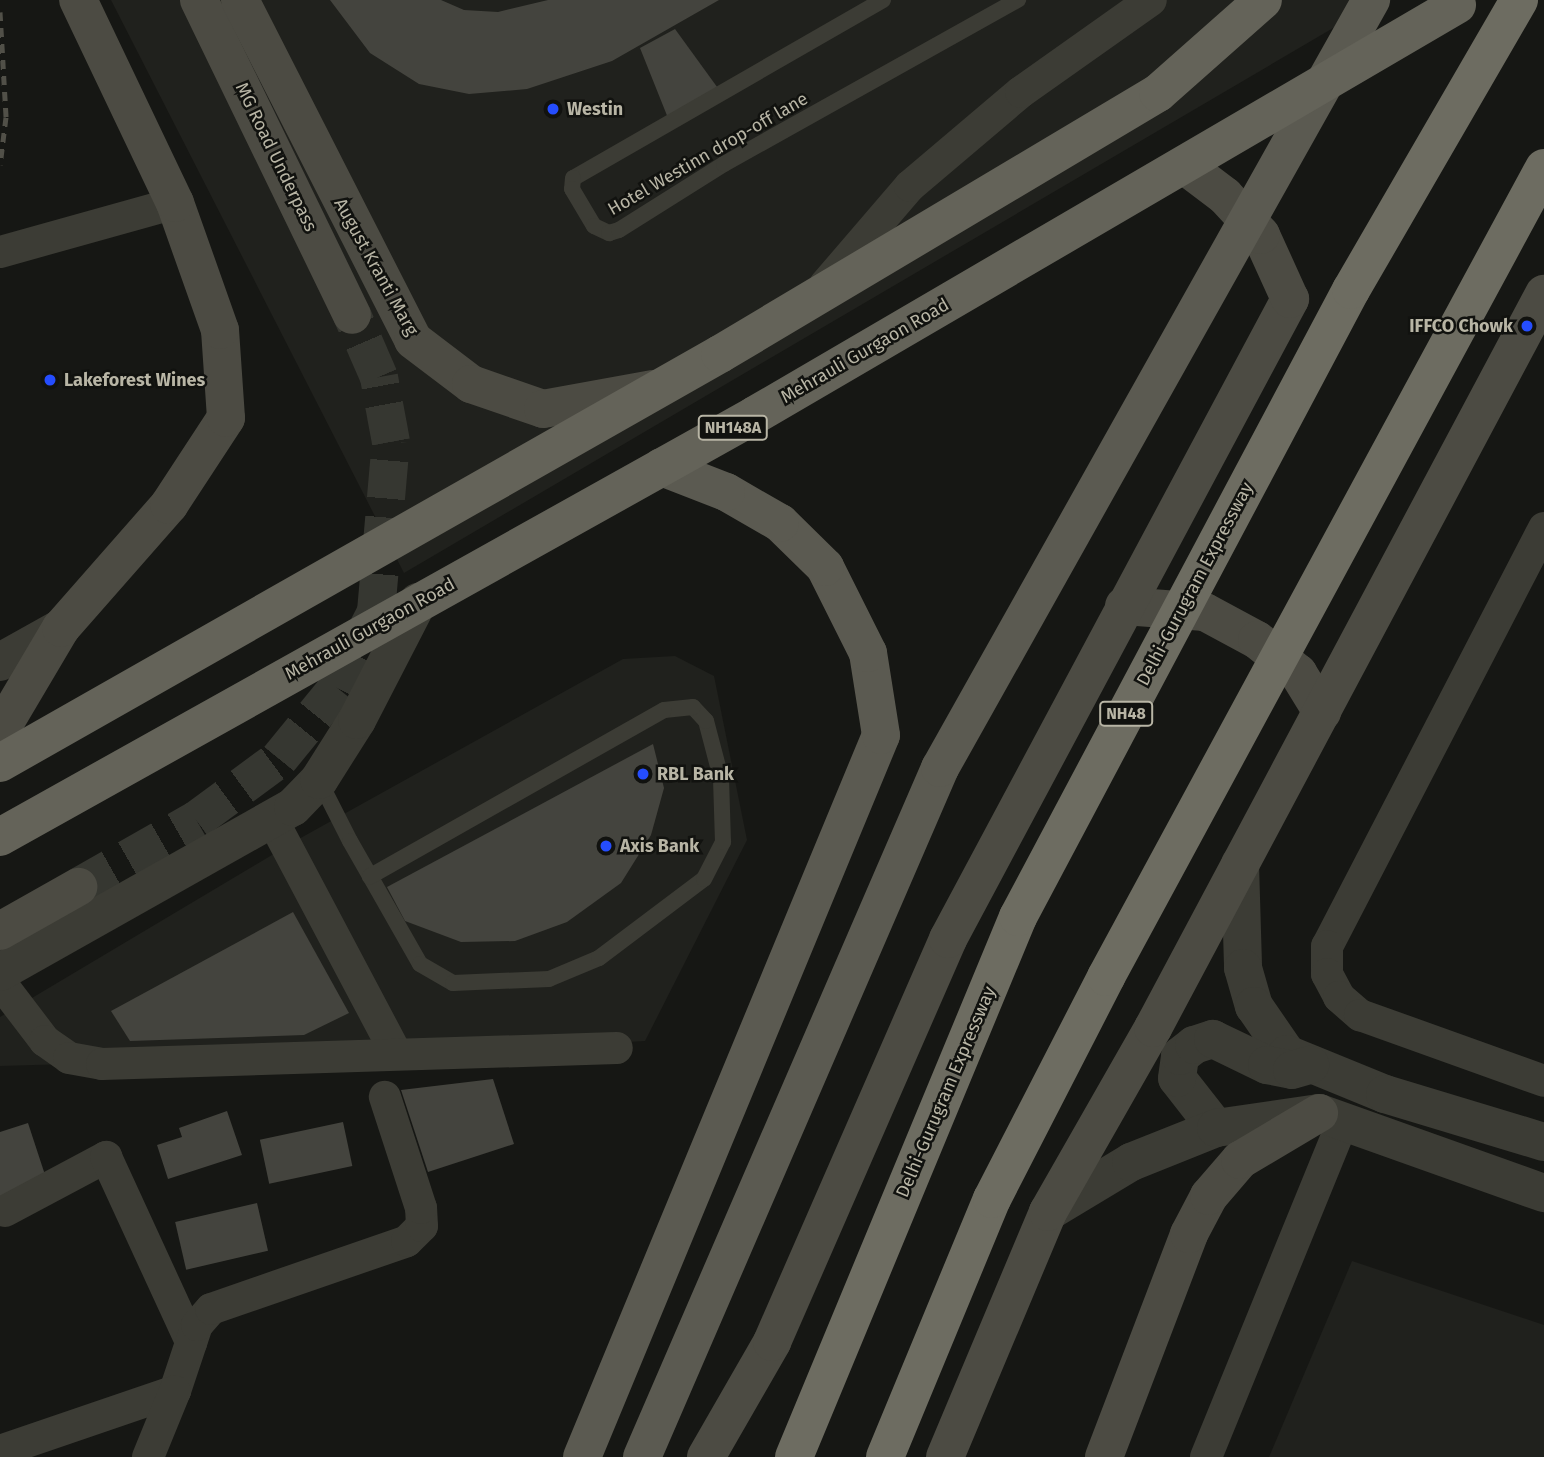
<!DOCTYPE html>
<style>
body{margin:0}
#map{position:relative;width:1544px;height:1457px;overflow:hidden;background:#161714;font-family:"Fira Sans",sans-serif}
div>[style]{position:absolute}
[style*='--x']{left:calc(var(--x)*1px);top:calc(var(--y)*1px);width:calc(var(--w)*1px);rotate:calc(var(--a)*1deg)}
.built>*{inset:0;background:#20211d}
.building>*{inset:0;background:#44443e;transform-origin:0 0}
.secondary-tunnel>*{height:38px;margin-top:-19px;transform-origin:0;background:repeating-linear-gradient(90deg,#363731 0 38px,transparent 0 57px)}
.service>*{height:16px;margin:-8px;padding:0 8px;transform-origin:8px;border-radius:8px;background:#3c3c35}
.minor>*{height:32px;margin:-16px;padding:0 16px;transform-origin:16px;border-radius:16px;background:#3c3c35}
.tertiary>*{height:38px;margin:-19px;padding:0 19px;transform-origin:19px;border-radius:19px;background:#3c3c35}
.secondary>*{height:38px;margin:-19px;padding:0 19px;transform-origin:19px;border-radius:19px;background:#4c4b43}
.primary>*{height:38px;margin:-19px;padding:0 19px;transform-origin:19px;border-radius:19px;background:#5b5a51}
.trunk>*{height:38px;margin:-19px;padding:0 19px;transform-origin:19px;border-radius:19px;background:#646359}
.motorway>*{height:38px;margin:-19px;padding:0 19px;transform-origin:19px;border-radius:19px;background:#6d6c61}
.rail>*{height:5px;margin-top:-2.5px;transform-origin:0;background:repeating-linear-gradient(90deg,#515048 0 9px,transparent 0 16px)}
.dots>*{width:19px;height:19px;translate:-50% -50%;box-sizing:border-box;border:4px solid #11120f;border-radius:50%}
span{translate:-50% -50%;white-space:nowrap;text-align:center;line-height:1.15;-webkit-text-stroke:5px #11120f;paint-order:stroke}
.shield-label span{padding:2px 5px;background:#11120f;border:2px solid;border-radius:5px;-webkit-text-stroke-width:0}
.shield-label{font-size:16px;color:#b8b5a5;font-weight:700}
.poi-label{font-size:18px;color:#b8b5a5;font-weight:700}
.left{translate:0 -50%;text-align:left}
.right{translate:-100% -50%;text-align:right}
.street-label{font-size:18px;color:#b8b5a5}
</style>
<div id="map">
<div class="built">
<i style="clip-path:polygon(111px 0,1381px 0,404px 573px)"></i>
<i style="clip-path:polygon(675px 656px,714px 676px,747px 840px,645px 1041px,409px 1054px,0 1066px,0 1017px,297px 840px,623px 659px)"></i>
<i style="clip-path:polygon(1352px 1261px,1544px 1325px,1544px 1457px,1269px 1457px)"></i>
</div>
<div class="building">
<i style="clip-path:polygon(330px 0,441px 0,464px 10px,498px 12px,548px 0,719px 0,612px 61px,527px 89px,469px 94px,419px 84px,370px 53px)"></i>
<i style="clip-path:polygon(675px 29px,720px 91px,668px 118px,640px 48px)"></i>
<i style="clip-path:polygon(653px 744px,664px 788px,651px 835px,621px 883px,567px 922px,515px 941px,461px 942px,405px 921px,387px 887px)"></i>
<i style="clip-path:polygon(293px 912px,349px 1013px,304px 1035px,130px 1041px,111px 1011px)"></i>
<i style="clip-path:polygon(493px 1079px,514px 1144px,428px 1172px,401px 1090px)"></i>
<i style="clip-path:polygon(227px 1111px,242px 1155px,168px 1179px,157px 1145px,182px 1137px,179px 1128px)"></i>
<i style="left:343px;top:1122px;width:45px;height:85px;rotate:78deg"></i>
<i style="clip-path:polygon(28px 1123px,48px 1184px,0 1200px,0 1132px)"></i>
<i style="left:257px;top:1203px;width:49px;height:84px;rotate:77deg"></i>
</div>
<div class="secondary-tunnel">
<i style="--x:78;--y:887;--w:136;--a:-29.6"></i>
<i style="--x:196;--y:820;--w:103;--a:-36.3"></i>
<i style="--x:279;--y:759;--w:92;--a:-50.8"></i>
<i style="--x:337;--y:688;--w:85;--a:-62.8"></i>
<i style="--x:376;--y:612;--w:171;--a:-85"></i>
<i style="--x:391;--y:442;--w:66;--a:-100.5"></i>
<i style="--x:379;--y:377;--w:68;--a:-113.5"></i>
</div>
<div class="service">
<i style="--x:883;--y:0;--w:357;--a:150.1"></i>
<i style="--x:573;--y:178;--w:11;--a:95"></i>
<i style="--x:572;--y:189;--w:43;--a:59.3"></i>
<i style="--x:594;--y:226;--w:17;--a:25"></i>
<i style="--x:609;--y:233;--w:10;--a:-17"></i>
<i style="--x:619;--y:230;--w:124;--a:-32.2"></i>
<i style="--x:724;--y:164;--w:337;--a:-29.2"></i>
<i style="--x:319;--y:780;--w:68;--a:63.1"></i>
<i style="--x:350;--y:841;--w:40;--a:60.3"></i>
<i style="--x:370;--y:876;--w:101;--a:60.4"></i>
<i style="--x:420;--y:964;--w:38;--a:30"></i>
<i style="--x:453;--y:983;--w:96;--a:-2.4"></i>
<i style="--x:549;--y:979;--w:54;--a:-22.8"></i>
<i style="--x:599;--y:958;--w:131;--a:-37"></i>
<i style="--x:704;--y:879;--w:42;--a:-62.8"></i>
<i style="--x:723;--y:842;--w:64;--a:-91.8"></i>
<i style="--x:721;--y:778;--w:59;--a:-104.7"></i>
<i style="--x:706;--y:721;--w:19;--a:-133"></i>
<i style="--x:693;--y:707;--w:29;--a:174"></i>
<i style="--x:664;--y:710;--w:338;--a:150.5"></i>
</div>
<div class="minor">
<i style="--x:0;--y:252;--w:182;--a:-15.6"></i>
<i style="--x:825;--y:285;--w:130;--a:-49.4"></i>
<i style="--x:910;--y:186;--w:145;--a:-40.3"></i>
<i style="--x:1021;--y:92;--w:159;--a:-35.3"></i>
<i style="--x:1544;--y:528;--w:471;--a:117.4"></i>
<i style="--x:1327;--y:946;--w:28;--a:90"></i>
<i style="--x:1327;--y:974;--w:26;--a:62"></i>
<i style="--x:1339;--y:997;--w:28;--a:41"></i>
<i style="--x:1360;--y:1015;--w:195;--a:19.7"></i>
<i style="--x:272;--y:819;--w:263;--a:62.1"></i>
<i style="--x:0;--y:982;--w:74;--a:52.7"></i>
<i style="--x:45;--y:1041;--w:29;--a:35"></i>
<i style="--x:69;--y:1058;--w:34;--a:10"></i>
<i style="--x:102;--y:1064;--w:515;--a:-1.78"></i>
<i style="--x:5;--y:1211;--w:115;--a:-28.1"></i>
<i style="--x:106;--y:1157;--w:204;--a:65.3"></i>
<i style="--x:0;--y:1451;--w:185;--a:-18.9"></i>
<i style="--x:175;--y:1391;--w:70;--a:-71.6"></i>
<i style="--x:197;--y:1325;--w:21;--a:-49"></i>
<i style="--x:211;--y:1309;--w:207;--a:-19.1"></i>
<i style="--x:407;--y:1241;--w:21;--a:-45"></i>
<i style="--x:422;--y:1226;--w:18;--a:-93"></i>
<i style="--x:421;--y:1208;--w:117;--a:-108"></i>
<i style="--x:148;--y:1457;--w:71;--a:-67.8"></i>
<i style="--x:1206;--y:1457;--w:361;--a:-67.8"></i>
</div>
<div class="tertiary">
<i style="--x:0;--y:662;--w:70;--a:-29.1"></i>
<i style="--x:1240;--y:864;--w:104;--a:88.3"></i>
<i style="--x:1243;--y:968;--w:40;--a:74"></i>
<i style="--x:1254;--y:1006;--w:58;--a:55.5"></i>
<i style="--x:1287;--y:1054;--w:106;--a:22.2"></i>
<i style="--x:1385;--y:1094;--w:166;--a:16.8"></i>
<i style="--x:0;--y:972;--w:336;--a:-29.4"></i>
<i style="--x:293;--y:807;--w:37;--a:-46"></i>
<i style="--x:319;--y:780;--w:71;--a:-57.7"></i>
<i style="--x:357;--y:720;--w:133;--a:-62.7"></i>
<i style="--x:1216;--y:1128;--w:63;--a:-128"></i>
<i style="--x:1177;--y:1078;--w:22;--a:-82"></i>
<i style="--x:1180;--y:1056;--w:18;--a:-38"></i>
<i style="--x:1194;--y:1045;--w:20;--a:-18"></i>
<i style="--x:1213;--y:1039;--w:60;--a:25.7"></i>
<i style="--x:1267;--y:1065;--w:25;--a:11"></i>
<i style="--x:1292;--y:1070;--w:19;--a:-16"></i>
<i style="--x:1048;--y:1212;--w:97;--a:-31.1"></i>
<i style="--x:1131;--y:1162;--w:92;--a:-21.8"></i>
<i style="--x:1216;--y:1128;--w:104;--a:-8.3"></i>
<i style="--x:1319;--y:1113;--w:239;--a:19.6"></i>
</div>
<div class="secondary">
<i style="--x:199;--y:0;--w:350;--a:64.1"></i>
<i style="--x:240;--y:0;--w:381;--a:63"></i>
<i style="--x:413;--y:340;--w:73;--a:37.2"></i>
<i style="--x:471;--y:384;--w:76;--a:19.1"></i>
<i style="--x:543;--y:409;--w:112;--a:-10.3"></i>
<i style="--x:1124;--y:606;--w:81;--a:4.2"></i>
<i style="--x:1205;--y:612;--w:59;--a:28.3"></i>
<i style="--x:1257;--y:640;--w:53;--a:38.8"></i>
<i style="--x:1298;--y:673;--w:46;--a:58.4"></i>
<i style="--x:0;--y:731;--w:120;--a:-59.4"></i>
<i style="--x:61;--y:628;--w:164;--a:-48.7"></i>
<i style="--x:169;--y:505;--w:104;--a:-56.8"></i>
<i style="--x:226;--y:418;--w:88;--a:-93.9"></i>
<i style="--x:220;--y:330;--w:135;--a:-109.5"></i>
<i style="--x:175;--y:203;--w:225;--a:-115.5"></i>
<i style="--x:0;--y:931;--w:90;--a:-29.4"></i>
<i style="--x:706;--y:1457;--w:133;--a:-60.1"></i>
<i style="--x:772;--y:1342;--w:440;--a:-66.4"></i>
<i style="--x:948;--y:939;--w:726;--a:-61.88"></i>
<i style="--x:1290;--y:299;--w:70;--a:-114.4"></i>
<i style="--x:1261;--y:235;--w:53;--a:-132.7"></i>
<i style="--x:1225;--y:196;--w:51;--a:-142.9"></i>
<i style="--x:945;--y:1457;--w:266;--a:-67.2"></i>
<i style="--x:1048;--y:1212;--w:212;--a:-60.3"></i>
<i style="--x:1153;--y:1028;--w:832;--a:-61.96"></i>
<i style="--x:1104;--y:1457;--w:239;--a:-69.1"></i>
<i style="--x:1189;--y:1234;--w:43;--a:-62.2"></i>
<i style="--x:1209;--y:1196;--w:48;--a:-49.3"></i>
<i style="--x:1240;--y:1160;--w:92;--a:-30.7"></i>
</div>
<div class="primary">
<i style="--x:582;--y:1457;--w:781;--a:-67.5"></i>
<i style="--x:881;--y:735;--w:83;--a:-99"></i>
<i style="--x:868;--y:653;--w:96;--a:-116.6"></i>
<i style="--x:825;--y:567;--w:63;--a:-135.6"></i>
<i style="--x:780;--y:523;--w:62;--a:-150.1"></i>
<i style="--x:726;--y:492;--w:69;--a:-158.7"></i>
<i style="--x:642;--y:1457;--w:751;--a:-66.61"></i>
<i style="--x:940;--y:768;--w:881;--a:-60.7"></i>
</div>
<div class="trunk">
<i style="--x:0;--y:763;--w:828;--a:-29.6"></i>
<i style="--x:720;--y:354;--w:510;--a:-30.79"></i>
<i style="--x:1158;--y:93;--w:140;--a:-41.5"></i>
<i style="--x:0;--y:837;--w:865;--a:-29.2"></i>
<i style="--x:755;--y:415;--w:813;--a:-30.29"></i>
</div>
<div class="motorway">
<i style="--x:794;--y:1457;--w:585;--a:-67.47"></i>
<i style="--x:1018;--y:917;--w:710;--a:-62.03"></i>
<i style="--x:1351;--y:290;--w:335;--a:-59.9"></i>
<i style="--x:885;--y:1457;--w:279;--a:-67.5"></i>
<i style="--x:992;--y:1199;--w:250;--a:-62.8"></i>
<i style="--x:1106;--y:977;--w:920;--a:-61.57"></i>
</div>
<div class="rail">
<i style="--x:0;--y:12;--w:105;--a:86.7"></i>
<i style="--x:6;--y:117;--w:48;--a:97.1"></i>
</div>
<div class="dots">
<i style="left:553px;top:109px;background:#254dfe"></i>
<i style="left:1527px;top:326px;background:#254dfe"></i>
<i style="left:50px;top:380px;background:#254dfe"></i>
<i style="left:643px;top:774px;background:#254dfe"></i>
<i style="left:606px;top:846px;background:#254dfe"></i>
</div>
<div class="shield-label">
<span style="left:733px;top:428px">NH148A</span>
<span style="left:1126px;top:714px">NH48</span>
</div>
<div class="poi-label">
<span class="left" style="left:567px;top:109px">Westin</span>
<span class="right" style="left:1513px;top:326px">IFFCO Chowk</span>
<span class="left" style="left:64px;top:380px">Lakeforest Wines</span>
<span class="left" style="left:657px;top:774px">RBL Bank</span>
<span class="left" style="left:620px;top:846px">Axis Bank</span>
</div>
<div class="street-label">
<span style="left:708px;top:154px;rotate:-30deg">Hotel Westinn drop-off lane</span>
<span style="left:276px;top:157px;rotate:64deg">MG Road Underpass</span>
<span style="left:376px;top:267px;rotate:61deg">August Kranti Marg</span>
<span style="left:865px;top:351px;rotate:-30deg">Mehrauli Gurgaon Road</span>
<span style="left:1195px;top:584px;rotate:-62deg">Delhi-Gurugram Expressway</span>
<span style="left:370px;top:629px;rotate:-29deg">Mehrauli Gurgaon Road</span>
<span style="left:946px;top:1092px;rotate:-67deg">Delhi-Gurugram Expressway</span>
</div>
</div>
